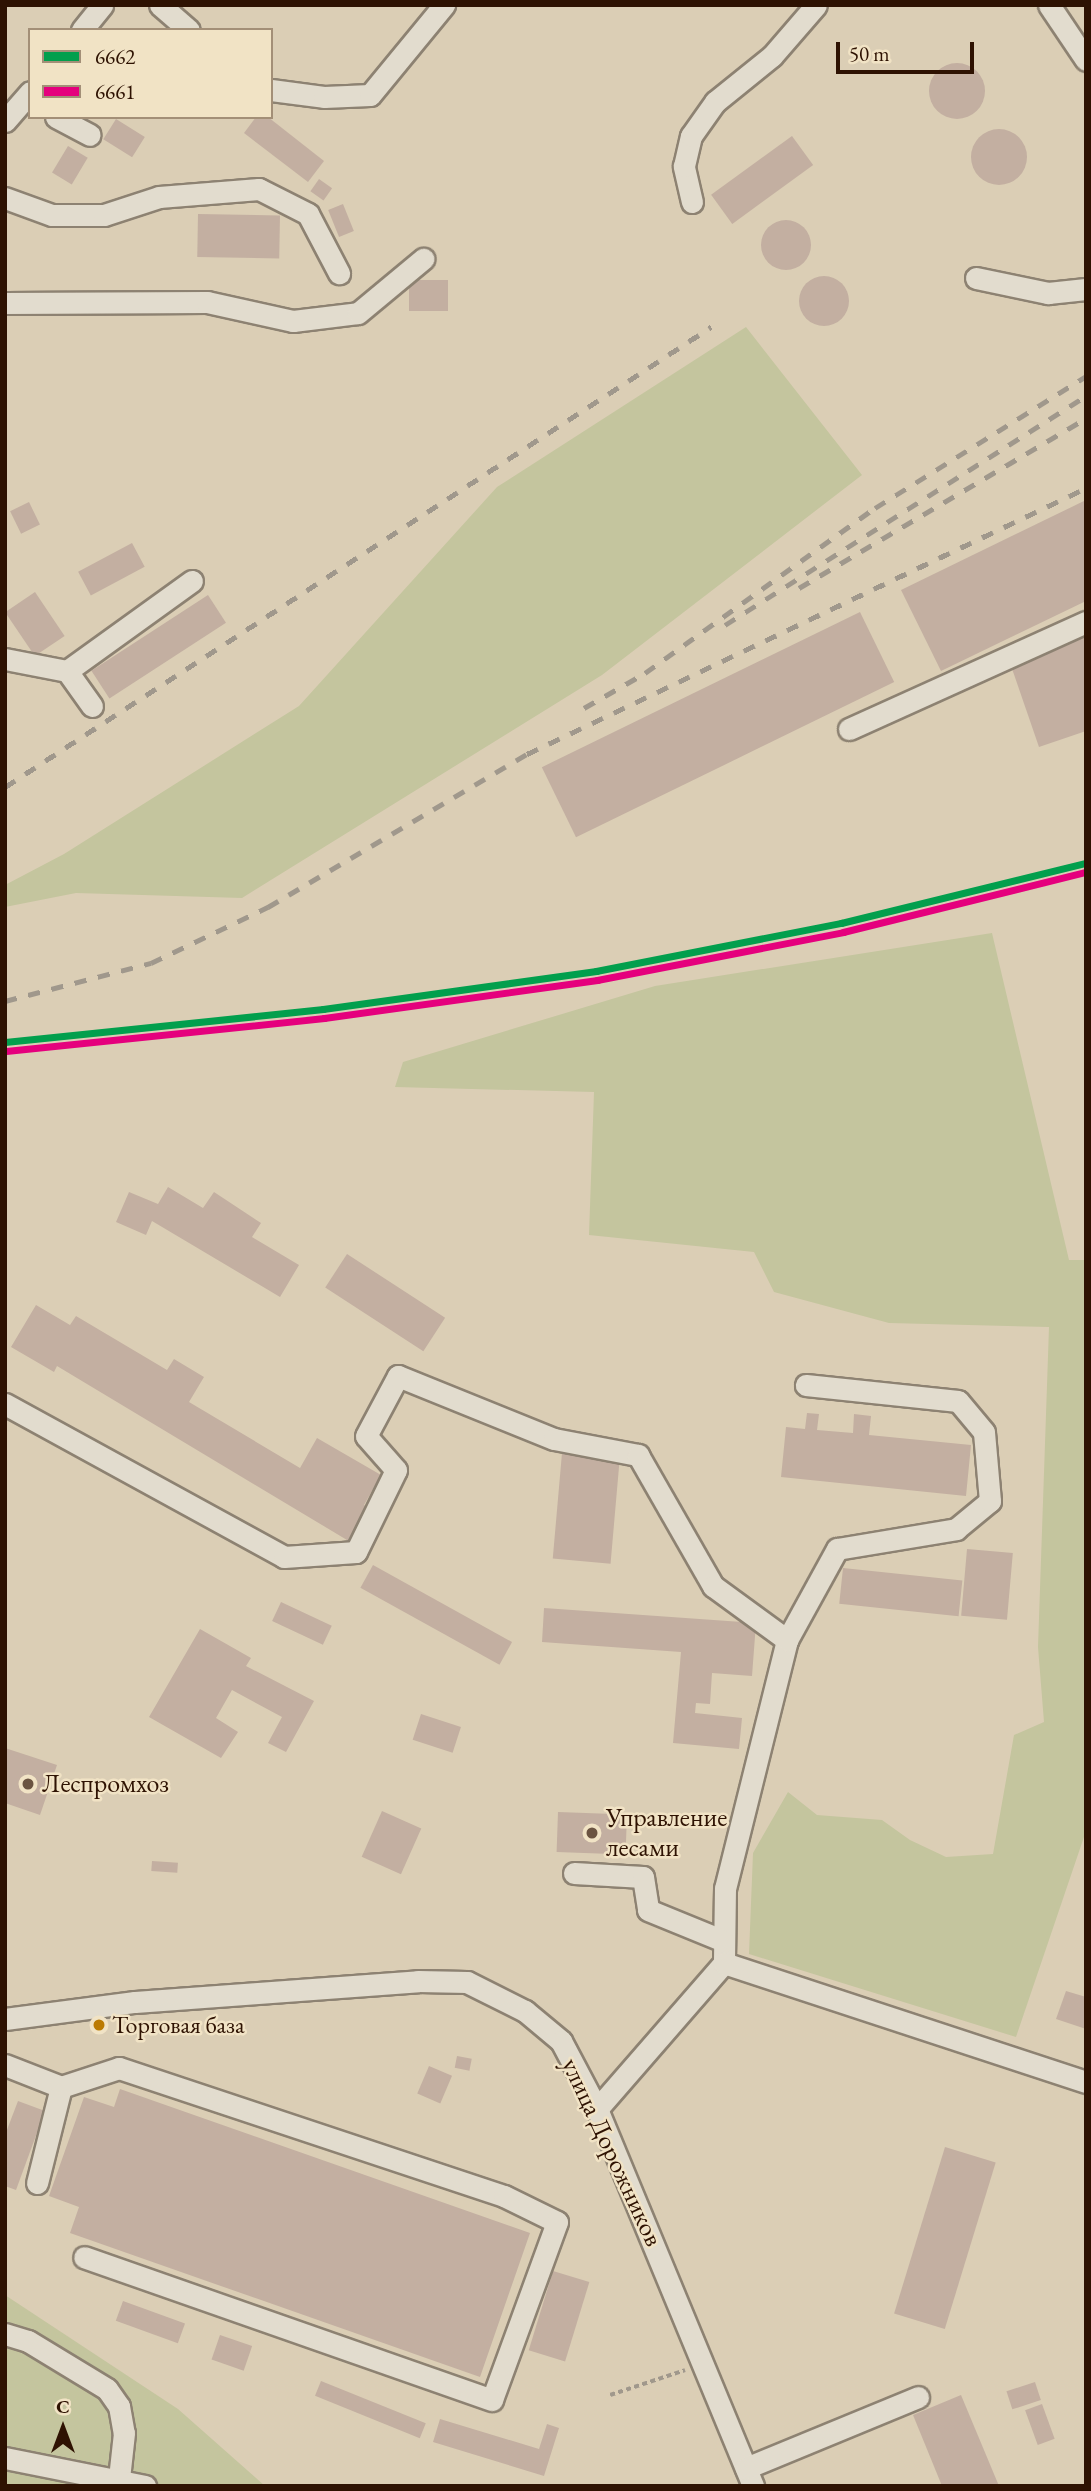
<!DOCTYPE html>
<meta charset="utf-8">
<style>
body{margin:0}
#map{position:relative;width:1091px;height:2491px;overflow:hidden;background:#dbceb5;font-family:"EB Garamond",serif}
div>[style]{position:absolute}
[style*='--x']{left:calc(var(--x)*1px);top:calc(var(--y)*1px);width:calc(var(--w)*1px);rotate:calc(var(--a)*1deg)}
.green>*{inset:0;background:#c4c59e}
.building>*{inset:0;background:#c3afa1;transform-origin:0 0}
.round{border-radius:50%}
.path>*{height:3.5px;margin-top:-1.75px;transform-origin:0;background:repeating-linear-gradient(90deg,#a0988c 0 5px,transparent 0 8.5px)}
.roads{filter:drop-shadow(2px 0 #8d8272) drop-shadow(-2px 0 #8d8272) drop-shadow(0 2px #8d8272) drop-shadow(0 -2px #8d8272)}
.minor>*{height:21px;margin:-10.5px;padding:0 10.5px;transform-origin:10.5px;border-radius:10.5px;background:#e2dcce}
.rail>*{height:5px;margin-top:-2.5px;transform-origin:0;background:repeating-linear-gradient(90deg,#a0988c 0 12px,transparent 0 24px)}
.rail-1>*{height:7px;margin:-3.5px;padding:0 3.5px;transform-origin:3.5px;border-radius:3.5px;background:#029f4d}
.rail-2>*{height:7px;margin:-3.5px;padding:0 3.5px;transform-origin:3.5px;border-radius:3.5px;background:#e5007d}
.dots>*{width:19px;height:19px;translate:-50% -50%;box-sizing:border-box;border:4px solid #f1e3c5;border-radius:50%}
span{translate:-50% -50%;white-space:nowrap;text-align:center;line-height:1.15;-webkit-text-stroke:5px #f1e3c5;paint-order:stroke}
.bus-label{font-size:24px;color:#2e1202}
.left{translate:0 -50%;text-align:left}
.poi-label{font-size:26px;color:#2e1202}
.street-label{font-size:26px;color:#2e1202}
.frame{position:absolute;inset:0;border:7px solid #2e1202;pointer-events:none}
.legend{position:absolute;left:28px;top:28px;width:245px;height:91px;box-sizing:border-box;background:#f1e3c5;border:2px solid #a38f77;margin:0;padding:9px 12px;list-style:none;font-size:21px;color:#2e1202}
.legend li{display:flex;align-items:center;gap:14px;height:35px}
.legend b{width:35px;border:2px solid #a38f77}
.north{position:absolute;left:28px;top:2393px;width:70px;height:70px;-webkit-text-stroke:5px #f1e3c5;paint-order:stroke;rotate:0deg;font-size:19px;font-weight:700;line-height:28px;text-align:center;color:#2e1202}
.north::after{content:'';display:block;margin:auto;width:24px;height:32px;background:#2e1202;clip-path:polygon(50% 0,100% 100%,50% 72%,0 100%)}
.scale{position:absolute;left:836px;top:42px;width:138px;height:32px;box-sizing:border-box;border:4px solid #2e1202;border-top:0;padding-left:9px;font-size:21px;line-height:24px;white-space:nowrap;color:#2e1202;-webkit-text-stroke:5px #f1e3c5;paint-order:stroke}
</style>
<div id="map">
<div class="green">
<i style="clip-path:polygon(746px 327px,862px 475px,602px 675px,242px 898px,76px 893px,5px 907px,5px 885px,64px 854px,299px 706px,497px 487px)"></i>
<i style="clip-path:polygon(992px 933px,1069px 1260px,1086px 1260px,1086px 1831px,1016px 2037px,749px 1954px,753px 1853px,788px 1792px,817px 1815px,882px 1820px,910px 1840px,946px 1857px,993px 1854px,1014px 1735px,1044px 1722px,1038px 1647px,1049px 1327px,889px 1323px,774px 1292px,754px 1252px,589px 1235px,594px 1092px,395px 1087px,403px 1062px,655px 986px)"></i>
<i style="clip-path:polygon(5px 2295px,178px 2409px,265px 2486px,5px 2486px)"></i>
</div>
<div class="building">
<i class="round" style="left:929px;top:63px;width:56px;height:56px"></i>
<i style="clip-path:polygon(256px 117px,268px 117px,324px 161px,308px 182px,244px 133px)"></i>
<i style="left:116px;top:119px;width:34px;height:24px;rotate:32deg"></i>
<i class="round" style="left:971px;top:129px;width:56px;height:56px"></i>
<i style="left:792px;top:136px;width:36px;height:100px;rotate:54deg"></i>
<i style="left:68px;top:146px;width:23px;height:31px;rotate:31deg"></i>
<i style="left:319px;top:179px;width:16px;height:15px;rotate:35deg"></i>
<i style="left:343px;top:204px;width:29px;height:16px;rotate:68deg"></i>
<i style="left:198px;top:214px;width:82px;height:43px;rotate:1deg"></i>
<i class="round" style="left:761px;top:220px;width:50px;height:50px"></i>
<i class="round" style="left:799px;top:276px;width:50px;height:50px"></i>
<i style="left:409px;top:280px;width:39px;height:31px"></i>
<i style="clip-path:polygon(1086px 500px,1086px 601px,941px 671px,901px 590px)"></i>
<i style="left:29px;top:502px;width:25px;height:21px;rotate:64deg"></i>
<i style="left:132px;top:543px;width:27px;height:61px;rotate:62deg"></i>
<i style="left:35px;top:592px;width:53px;height:36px;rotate:56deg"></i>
<i style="left:208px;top:595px;width:33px;height:139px;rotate:57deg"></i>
<i style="left:860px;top:612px;width:78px;height:354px;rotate:64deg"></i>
<i style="clip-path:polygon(1086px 633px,1086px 731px,1039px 747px,1009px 660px)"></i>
<i style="clip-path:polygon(168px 1187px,203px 1208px,214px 1192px,261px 1223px,252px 1237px,299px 1265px,280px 1297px,152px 1221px,146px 1235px,116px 1222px,129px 1192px,158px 1204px)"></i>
<i style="left:347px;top:1254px;width:117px;height:40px;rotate:33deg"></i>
<i style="clip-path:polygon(36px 1305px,70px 1325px,76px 1316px,167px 1370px,174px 1359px,204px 1377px,189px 1402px,300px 1468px,317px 1438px,381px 1475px,364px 1505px,371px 1510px,352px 1543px,57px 1366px,54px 1372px,11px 1347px)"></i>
<i style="clip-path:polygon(807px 1413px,819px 1414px,817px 1430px,853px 1433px,854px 1414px,871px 1416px,869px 1435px,971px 1445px,966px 1496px,781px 1477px,786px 1427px,805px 1429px)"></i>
<i style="left:562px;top:1453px;width:58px;height:106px;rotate:5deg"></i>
<i style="left:967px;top:1549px;width:46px;height:67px;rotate:5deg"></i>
<i style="left:373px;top:1565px;width:159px;height:26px;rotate:29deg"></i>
<i style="left:843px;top:1568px;width:120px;height:36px;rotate:6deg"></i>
<i style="left:281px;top:1602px;width:56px;height:21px;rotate:25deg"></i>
<i style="clip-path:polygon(544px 1608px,756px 1623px,752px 1676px,712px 1673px,710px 1704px,696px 1703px,695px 1713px,742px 1718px,739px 1749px,673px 1743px,681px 1652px,542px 1642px)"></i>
<i style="clip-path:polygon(200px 1629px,251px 1658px,246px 1666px,314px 1701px,286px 1752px,268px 1743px,282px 1717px,232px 1690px,216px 1718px,238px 1732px,221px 1758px,149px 1717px)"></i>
<i style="left:421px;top:1714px;width:42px;height:27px;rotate:18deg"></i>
<i style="clip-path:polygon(5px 1748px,57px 1765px,40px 1815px,5px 1803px)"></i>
<i style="left:382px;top:1811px;width:43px;height:50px;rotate:24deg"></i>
<i style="left:558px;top:1812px;width:69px;height:40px;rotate:2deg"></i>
<i style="left:152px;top:1861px;width:26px;height:10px;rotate:4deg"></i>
<i style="clip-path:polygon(1066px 1991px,1086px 1997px,1086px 2029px,1056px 2019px)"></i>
<i style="left:457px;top:2056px;width:15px;height:12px;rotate:11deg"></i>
<i style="left:429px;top:2066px;width:25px;height:30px;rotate:23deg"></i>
<i style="clip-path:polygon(120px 2089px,530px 2233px,480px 2377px,70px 2233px,79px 2207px,49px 2196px,84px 2097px,114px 2107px)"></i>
<i style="clip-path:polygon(18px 2101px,45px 2111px,16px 2190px,5px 2186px,5px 2135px)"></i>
<i style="left:945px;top:2147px;width:53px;height:174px;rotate:17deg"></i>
<i style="left:553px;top:2271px;width:38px;height:83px;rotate:17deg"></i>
<i style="left:123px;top:2301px;width:66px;height:21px;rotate:20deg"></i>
<i style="left:220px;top:2335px;width:34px;height:26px;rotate:19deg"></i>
<i style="left:321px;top:2381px;width:113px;height:16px;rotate:22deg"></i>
<i style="left:1035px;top:2382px;width:19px;height:30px;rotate:72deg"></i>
<i style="clip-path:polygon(961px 2395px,999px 2486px,942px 2486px,913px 2415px)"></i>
<i style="left:1042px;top:2404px;width:37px;height:18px;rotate:70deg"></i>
<i style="clip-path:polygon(440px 2419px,539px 2449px,547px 2424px,559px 2428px,544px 2476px,433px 2442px)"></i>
</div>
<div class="path">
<i style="--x:610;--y:2395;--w:79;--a:-18.4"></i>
</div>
<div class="roads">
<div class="minor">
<i style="--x:160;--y:5;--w:38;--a:41"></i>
<i style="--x:1049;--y:5;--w:66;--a:56.1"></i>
<i style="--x:82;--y:30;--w:32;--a:-51"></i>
<i style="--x:271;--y:90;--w:53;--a:7.5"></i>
<i style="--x:324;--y:97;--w:46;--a:-2.5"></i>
<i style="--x:370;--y:95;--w:117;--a:-50.6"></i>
<i style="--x:56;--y:117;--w:38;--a:28"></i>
<i style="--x:5;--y:121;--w:38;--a:-49"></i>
<i style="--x:5;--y:198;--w:50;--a:19.9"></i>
<i style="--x:52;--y:215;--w:52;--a:0"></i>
<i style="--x:104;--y:215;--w:58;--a:-18.1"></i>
<i style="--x:159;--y:197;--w:100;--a:-4.6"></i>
<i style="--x:259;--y:189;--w:55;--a:27"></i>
<i style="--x:308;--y:214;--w:67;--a:62.3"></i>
<i style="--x:692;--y:202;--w:37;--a:-103"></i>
<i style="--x:684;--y:166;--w:31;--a:-77"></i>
<i style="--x:691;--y:136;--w:42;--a:-54.8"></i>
<i style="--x:715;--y:102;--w:73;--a:-38.9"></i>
<i style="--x:772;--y:56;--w:67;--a:-49.2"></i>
<i style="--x:976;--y:278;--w:74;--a:11.8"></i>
<i style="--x:1048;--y:293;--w:38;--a:-6"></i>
<i style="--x:5;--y:303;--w:202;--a:-0.3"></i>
<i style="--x:207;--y:302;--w:88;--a:12.5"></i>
<i style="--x:293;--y:321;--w:65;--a:-7"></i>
<i style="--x:358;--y:313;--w:85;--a:-39.7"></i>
<i style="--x:5;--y:659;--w:63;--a:11"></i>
<i style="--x:67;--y:671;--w:43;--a:54.5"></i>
<i style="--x:67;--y:671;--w:154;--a:-35.8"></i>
<i style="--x:849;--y:729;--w:260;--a:-24.3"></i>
<i style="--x:5;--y:1404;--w:318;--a:28.7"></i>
<i style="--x:284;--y:1557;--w:72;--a:-4"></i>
<i style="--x:356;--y:1552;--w:91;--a:-64"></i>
<i style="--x:396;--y:1470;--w:45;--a:-131.4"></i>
<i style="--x:366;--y:1436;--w:68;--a:-61.9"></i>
<i style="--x:398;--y:1376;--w:168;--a:22"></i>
<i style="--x:554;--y:1439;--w:86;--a:10.8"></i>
<i style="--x:638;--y:1455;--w:151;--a:60.2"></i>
<i style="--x:713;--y:1586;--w:92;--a:36.1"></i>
<i style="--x:787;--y:1640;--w:256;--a:104"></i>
<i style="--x:725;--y:1888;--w:75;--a:90.8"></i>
<i style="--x:787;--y:1640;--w:104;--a:-61.2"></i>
<i style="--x:837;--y:1549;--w:121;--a:-9.5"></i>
<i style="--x:956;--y:1529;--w:44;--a:-39.5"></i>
<i style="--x:990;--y:1501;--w:69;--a:-95"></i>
<i style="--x:984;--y:1432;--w:40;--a:-130"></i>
<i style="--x:958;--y:1401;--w:153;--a:-174"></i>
<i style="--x:574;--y:1873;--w:69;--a:3.3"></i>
<i style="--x:643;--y:1877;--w:33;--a:81"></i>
<i style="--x:648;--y:1910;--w:82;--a:22.2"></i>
<i style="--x:5;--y:2019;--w:131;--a:-7.5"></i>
<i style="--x:135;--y:2002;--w:284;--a:-4.2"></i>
<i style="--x:418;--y:1981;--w:49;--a:1.2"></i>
<i style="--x:467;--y:1982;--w:65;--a:26.6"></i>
<i style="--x:525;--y:2011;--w:47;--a:39.8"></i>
<i style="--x:561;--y:2041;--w:77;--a:62.1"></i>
<i style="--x:597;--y:2109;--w:408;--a:67.5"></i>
<i style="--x:5;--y:2065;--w:60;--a:21.4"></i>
<i style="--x:61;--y:2087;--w:99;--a:104"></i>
<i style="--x:61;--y:2087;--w:61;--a:-18.1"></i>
<i style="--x:119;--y:2068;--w:406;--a:18.4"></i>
<i style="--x:504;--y:2196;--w:59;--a:26.1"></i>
<i style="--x:557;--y:2222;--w:189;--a:110.1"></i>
<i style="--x:492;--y:2400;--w:432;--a:-160.7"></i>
<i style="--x:597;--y:2109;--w:194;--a:-49"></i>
<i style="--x:724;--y:1963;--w:381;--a:18.2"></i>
<i style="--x:5;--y:2334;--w:24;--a:17"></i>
<i style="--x:28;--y:2341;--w:92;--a:31.3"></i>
<i style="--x:107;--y:2389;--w:21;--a:55"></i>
<i style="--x:119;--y:2406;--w:27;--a:80"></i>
<i style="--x:124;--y:2433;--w:45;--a:96.3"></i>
<i style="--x:5;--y:2458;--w:143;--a:11.3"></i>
<i style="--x:746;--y:2468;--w:186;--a:-22.4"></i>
</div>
</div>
<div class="rail">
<i style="--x:799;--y:588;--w:334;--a:-30.6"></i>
<i style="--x:725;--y:625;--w:428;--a:-32.4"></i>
<i style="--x:584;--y:708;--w:70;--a:-29.8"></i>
<i style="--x:645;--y:673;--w:283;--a:-35.7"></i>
<i style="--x:875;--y:508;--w:249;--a:-32"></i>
<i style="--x:5;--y:787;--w:843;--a:-33.09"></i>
<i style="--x:5;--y:1001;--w:151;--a:-14.6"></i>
<i style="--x:151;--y:963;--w:130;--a:-25.6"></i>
<i style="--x:268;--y:907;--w:301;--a:-30.6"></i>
<i style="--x:527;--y:754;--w:619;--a:-25.45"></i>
</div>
<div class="rail-1">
<i style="--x:5;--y:1042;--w:320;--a:-5.9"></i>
<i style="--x:323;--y:1009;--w:276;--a:-7.9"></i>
<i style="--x:596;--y:971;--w:250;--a:-11.1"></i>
<i style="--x:841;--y:923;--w:252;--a:-13.8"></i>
</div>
<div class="rail-2">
<i style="--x:6;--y:1051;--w:320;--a:-5.9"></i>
<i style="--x:324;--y:1018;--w:276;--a:-7.9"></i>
<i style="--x:597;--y:980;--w:251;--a:-11"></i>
<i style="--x:843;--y:932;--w:250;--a:-13.9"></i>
</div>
<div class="dots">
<i style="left:28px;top:1784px;background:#6b5441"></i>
<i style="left:592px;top:1833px;background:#6b5441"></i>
<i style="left:99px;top:2025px;background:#bb7a01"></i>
</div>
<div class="bus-label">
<span class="left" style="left:112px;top:2025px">Торговая база</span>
</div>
<div class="poi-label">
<span class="left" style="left:42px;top:1784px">Леспромхоз</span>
<span class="left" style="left:606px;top:1833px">Управление<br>лесами</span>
</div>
<div class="street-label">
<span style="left:612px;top:2152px;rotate:65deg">улица Дорожников</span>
</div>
<div class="frame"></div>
<ul class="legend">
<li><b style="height:9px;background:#029f4d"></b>6662</li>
<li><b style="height:9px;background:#e5007d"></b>6661</li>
</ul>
<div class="north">С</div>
<div class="scale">50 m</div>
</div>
